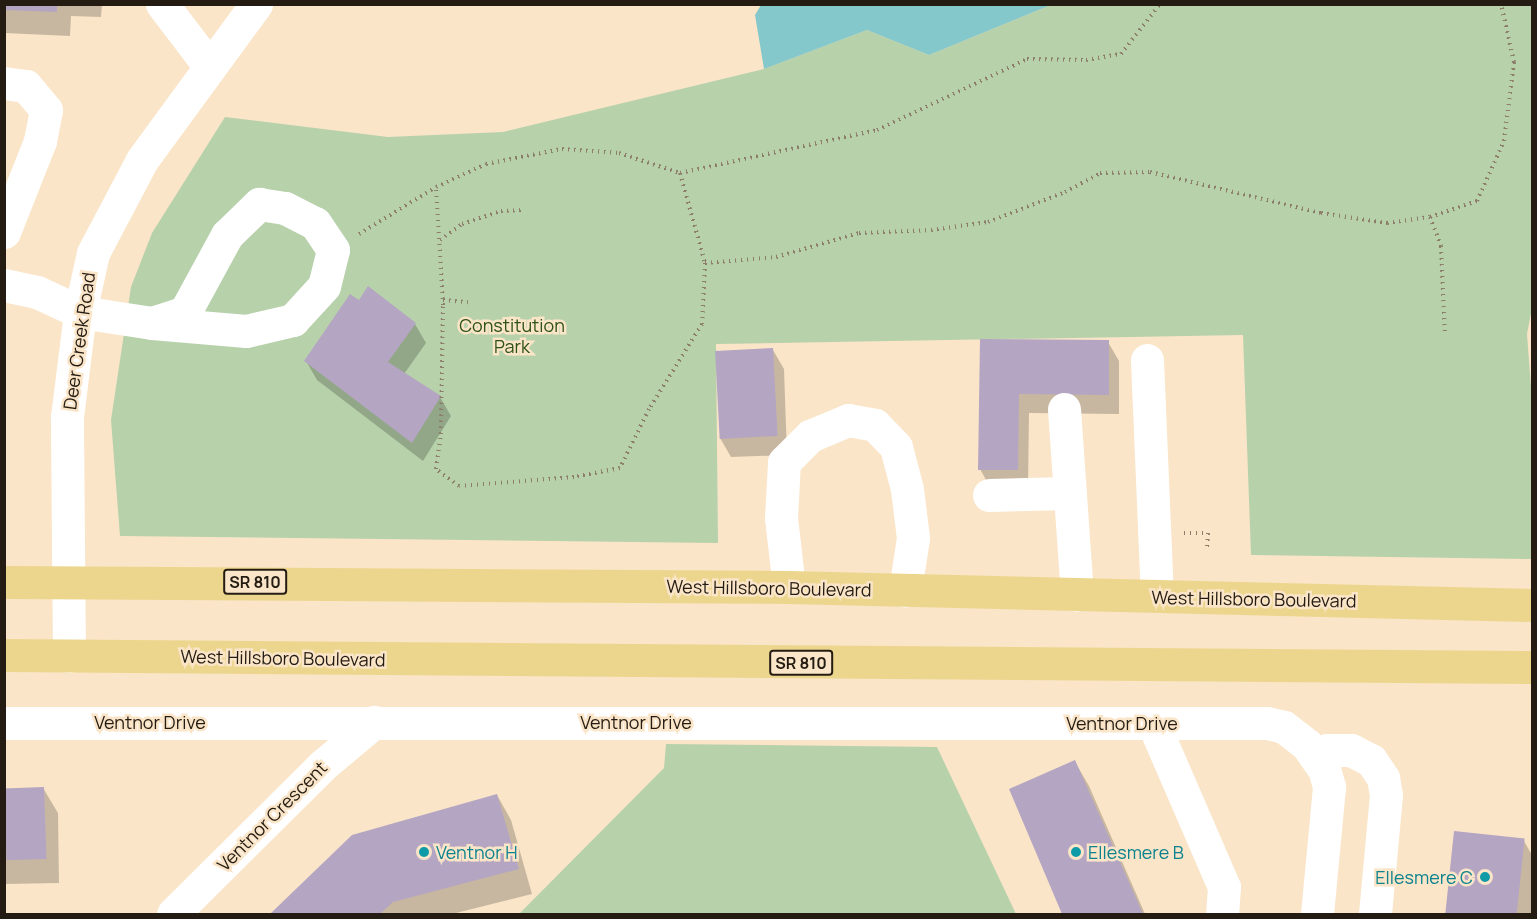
<!DOCTYPE html>
<style>
body{margin:0}
#map{position:relative;width:1537px;height:919px;overflow:hidden;background:#fae5c8;font-family:Manrope,sans-serif}
div>[style]{position:absolute}
[style*='--x']{left:calc(var(--x)*1px);top:calc(var(--y)*1px);width:calc(var(--w)*1px);rotate:calc(var(--a)*1deg)}
.green>*{inset:0;background:#b7d1ab}
.water>*{inset:0;background:#84c8cc}
.shadow>*{inset:0;background:#0003}
.building>*{inset:0;background:#b4a5c2;transform-origin:0 0}
.path>*{height:4px;margin-top:-2px;transform-origin:0;background:repeating-linear-gradient(90deg,#8c7e6a 0 1.5px,transparent 0 6px)}
.minor>*{height:33px;margin:-16.5px;padding:0 16.5px;transform-origin:16.5px;border-radius:16.5px;background:#fff}
.major>*{height:33px;margin:-16.5px;padding:0 16.5px;transform-origin:16.5px;border-radius:16.5px;background:#ecd68e}
.dots>*{width:16px;height:16px;translate:-50% -50%;box-sizing:border-box;border:3px solid #fae5c8;border-radius:50%}
span{translate:-50% -50%;white-space:nowrap;text-align:center;line-height:1.15;-webkit-text-stroke:5px #fae5c8;paint-order:stroke}
.shield-label span{padding:2px 4px;background:#fae5c8;border:2px solid;border-radius:4px;-webkit-text-stroke-width:0}
.shield-label{font-size:16px;color:#241c12;font-weight:700}
.park-label{font-size:18px;color:#2d5215}
.street-label{font-size:18px;color:#241c12}
.culture-label{font-size:18px;color:#0d838f}
.left{translate:0 -50%;text-align:left}
.right{translate:-100% -50%;text-align:right}
.frame{position:absolute;inset:0;border:6px solid #241c12;pointer-events:none}
</style>
<div id="map">
<div class="green">
<i style="clip-path:polygon(1051px 5px,1532px 5px,1532px 308px,1527px 334px,1532px 400px,1532px 559px,1251px 555px,1243px 335px,716px 344px,718px 543px,120px 536px,111px 420px,131px 287px,152px 233px,225px 117px,388px 137px,503px 132px,764px 69px,867px 30px,929px 55px)"></i>
<i style="clip-path:polygon(666px 744px,937px 747px,1016px 914px,519px 914px,664px 768px)"></i>
</div>
<div class="water">
<i style="clip-path:polygon(761px 5px,761px 4px,1051px 5px,929px 55px,867px 30px,764px 69px,755px 15px)"></i>
</div>
<div class="shadow">
<i style="clip-path:polygon(4px 4px,102px 4px,101px 17px,71px 16px,70px 36px,4px 33px)"></i>
<i style="clip-path:polygon(415px 324px,426px 343px,404px 374px,440px 397px,451px 416px,423px 461px,317px 380px,306px 361px)"></i>
<i style="clip-path:polygon(981px 340px,1108px 342px,1119px 361px,1119px 414px,1029px 413px,1028px 489px,991px 489px,980px 469px)"></i>
<i style="clip-path:polygon(773px 350px,784px 369px,787px 455px,731px 457px,720px 438px)"></i>
<i style="clip-path:polygon(1075px 762px,1089px 786px,1145px 914px,1064px 914px,1011px 790px)"></i>
<i style="clip-path:polygon(43px 788px,58px 813px,59px 883px,4px 884px,4px 789px)"></i>
<i style="clip-path:polygon(497px 795px,511px 820px,532px 894px,452px 914px,272px 914px,353px 836px)"></i>
<i style="clip-path:polygon(1456px 833px,1524px 841px,1532px 855px,1532px 914px,1446px 914px)"></i>
</div>
<div class="building">
<i style="clip-path:polygon(4px 4px,57px 4px,57px 12px,4px 10px)"></i>
<i style="clip-path:polygon(368px 286px,416px 323px,388px 362px,441px 396px,412px 443px,304px 361px,350px 294px,359px 300px)"></i>
<i style="clip-path:polygon(980px 339px,1109px 340px,1109px 395px,1019px 394px,1018px 470px,978px 470px)"></i>
<i style="left:773px;top:348px;width:88px;height:58px;rotate:87deg"></i>
<i style="clip-path:polygon(1075px 760px,1143px 914px,1062px 914px,1009px 789px)"></i>
<i style="left:44px;top:787px;width:72px;height:40px;rotate:88deg"></i>
<i style="clip-path:polygon(497px 794px,519px 869px,393px 902px,380px 914px,270px 914px,352px 835px)"></i>
<i style="left:1454px;top:831px;width:71px;height:84px;rotate:6deg"></i>
</div>
<div class="path">
<i style="--x:680;--y:173;--w:202;--a:-12.3"></i>
<i style="--x:877;--y:130;--w:166;--a:-25.3"></i>
<i style="--x:1027;--y:59;--w:59;--a:1"></i>
<i style="--x:1086;--y:60;--w:36;--a:-10"></i>
<i style="--x:1121;--y:54;--w:63;--a:-52"></i>
<i style="--x:1430;--y:217;--w:31;--a:69"></i>
<i style="--x:1441;--y:246;--w:87;--a:87.4"></i>
<i style="--x:359;--y:234;--w:90;--a:-31.4"></i>
<i style="--x:436;--y:187;--w:55;--a:-24.7"></i>
<i style="--x:486;--y:164;--w:77;--a:-11.2"></i>
<i style="--x:562;--y:149;--w:57;--a:4"></i>
<i style="--x:619;--y:153;--w:64;--a:18.2"></i>
<i style="--x:680;--y:173;--w:93;--a:74.5"></i>
<i style="--x:705;--y:263;--w:61;--a:92.8"></i>
<i style="--x:702;--y:324;--w:100;--a:121.9"></i>
<i style="--x:649;--y:409;--w:66;--a:116.2"></i>
<i style="--x:620;--y:468;--w:47;--a:168.9"></i>
<i style="--x:574;--y:477;--w:115;--a:175.5"></i>
<i style="--x:459;--y:486;--w:29;--a:-144"></i>
<i style="--x:436;--y:469;--w:35;--a:-82"></i>
<i style="--x:441;--y:434;--w:129;--a:-89.1"></i>
<i style="--x:443;--y:305;--w:118;--a:-93.4"></i>
<i style="--x:440;--y:240;--w:27;--a:-36"></i>
<i style="--x:462;--y:224;--w:41;--a:-18.4"></i>
<i style="--x:501;--y:211;--w:20;--a:-3"></i>
<i style="--x:705;--y:263;--w:71;--a:-4.8"></i>
<i style="--x:776;--y:257;--w:86;--a:-16.1"></i>
<i style="--x:859;--y:233;--w:72;--a:-2.4"></i>
<i style="--x:931;--y:230;--w:58;--a:-8"></i>
<i style="--x:988;--y:222;--w:83;--a:-21.3"></i>
<i style="--x:1065;--y:192;--w:40;--a:-28"></i>
<i style="--x:1100;--y:173;--w:50;--a:-1.1"></i>
<i style="--x:1150;--y:172;--w:176;--a:13.5"></i>
<i style="--x:1321;--y:213;--w:67;--a:8.6"></i>
<i style="--x:1387;--y:223;--w:43;--a:-7.9"></i>
<i style="--x:1430;--y:217;--w:50;--a:-18.8"></i>
<i style="--x:1477;--y:201;--w:66;--a:-65.8"></i>
<i style="--x:1504;--y:141;--w:80;--a:-82.8"></i>
<i style="--x:1514;--y:62;--w:59;--a:-102.6"></i>
<i style="--x:443;--y:300;--w:25;--a:5"></i>
<i style="--x:1184;--y:533;--w:24;--a:0"></i>
<i style="--x:1208;--y:533;--w:14;--a:94"></i>
</div>
<div class="minor">
<i style="--x:162;--y:4;--w:79;--a:52.7"></i>
<i style="--x:4;--y:83;--w:22;--a:8"></i>
<i style="--x:26;--y:86;--w:31;--a:50"></i>
<i style="--x:46;--y:110;--w:32;--a:101"></i>
<i style="--x:40;--y:141;--w:98;--a:111.6"></i>
<i style="--x:4;--y:285;--w:34;--a:12"></i>
<i style="--x:37;--y:292;--w:47;--a:24.9"></i>
<i style="--x:80;--y:312;--w:73;--a:8.7"></i>
<i style="--x:152;--y:323;--w:35;--a:-18"></i>
<i style="--x:185;--y:312;--w:88;--a:-61.4"></i>
<i style="--x:227;--y:235;--w:45;--a:-44.1"></i>
<i style="--x:259;--y:204;--w:26;--a:9"></i>
<i style="--x:285;--y:208;--w:34;--a:27"></i>
<i style="--x:315;--y:223;--w:32;--a:56"></i>
<i style="--x:333;--y:250;--w:37;--a:104"></i>
<i style="--x:324;--y:286;--w:46;--a:132.4"></i>
<i style="--x:293;--y:320;--w:48;--a:166.8"></i>
<i style="--x:246;--y:331;--w:94;--a:-175.1"></i>
<i style="--x:1147;--y:360;--w:236;--a:87.6"></i>
<i style="--x:1064;--y:409;--w:186;--a:86"></i>
<i style="--x:989;--y:495;--w:81;--a:-1.4"></i>
<i style="--x:789;--y:587;--w:69;--a:-96.6"></i>
<i style="--x:781;--y:518;--w:56;--a:-86.9"></i>
<i style="--x:784;--y:462;--w:37;--a:-45"></i>
<i style="--x:810;--y:436;--w:41;--a:-22.8"></i>
<i style="--x:848;--y:420;--w:27;--a:10"></i>
<i style="--x:875;--y:425;--w:30;--a:46"></i>
<i style="--x:896;--y:447;--w:43;--a:75.3"></i>
<i style="--x:907;--y:489;--w:49;--a:83"></i>
<i style="--x:913;--y:538;--w:53;--a:98.7"></i>
<i style="--x:69;--y:656;--w:239;--a:-90.5"></i>
<i style="--x:67;--y:417;--w:106;--a:-82.9"></i>
<i style="--x:80;--y:312;--w:60;--a:-77.6"></i>
<i style="--x:93;--y:253;--w:105;--a:-62.2"></i>
<i style="--x:142;--y:160;--w:193;--a:-53.8"></i>
<i style="--x:4;--y:723;--w:1263;--a:0"></i>
<i style="--x:1267;--y:723;--w:17;--a:13"></i>
<i style="--x:1284;--y:727;--w:29;--a:38"></i>
<i style="--x:1307;--y:745;--w:29;--a:55"></i>
<i style="--x:1324;--y:769;--w:19;--a:74"></i>
<i style="--x:1329;--y:787;--w:128;--a:95.4"></i>
<i style="--x:1153;--y:723;--w:179;--a:66.6"></i>
<i style="--x:1224;--y:887;--w:27;--a:94"></i>
<i style="--x:1316;--y:757;--w:13;--a:-32"></i>
<i style="--x:1327;--y:750;--w:24;--a:0"></i>
<i style="--x:1351;--y:750;--w:22;--a:27"></i>
<i style="--x:1371;--y:760;--w:22;--a:56"></i>
<i style="--x:1383;--y:778;--w:17;--a:80"></i>
<i style="--x:1386;--y:795;--w:120;--a:95.3"></i>
<i style="--x:173;--y:914;--w:211;--a:-44.8"></i>
<i style="--x:323;--y:765;--w:67;--a:-40.1"></i>
</div>
<div class="major">
<i style="--x:4;--y:582;--w:785;--a:0.36"></i>
<i style="--x:789;--y:587;--w:743;--a:1.39"></i>
<i style="--x:4;--y:655;--w:1528;--a:0.45"></i>
</div>
<div class="dots">
<i style="left:424px;top:852px;background:#0f9aa8"></i>
<i style="left:1076px;top:852px;background:#0f9aa8"></i>
<i style="left:1485px;top:877px;background:#0f9aa8"></i>
</div>
<div class="shield-label">
<span style="left:255px;top:582px">SR 810</span>
<span style="left:801px;top:663px">SR 810</span>
</div>
<div class="park-label">
<span style="left:512px;top:336px">Constitution<br>Park</span>
</div>
<div class="street-label">
<span style="left:79px;top:341px;rotate:-82deg">Deer Creek Road</span>
<span style="left:769px;top:588px;rotate:1deg">West Hillsboro Boulevard</span>
<span style="left:1254px;top:599px;rotate:1deg">West Hillsboro Boulevard</span>
<span style="left:283px;top:658px;rotate:1deg">West Hillsboro Boulevard</span>
<span style="left:150px;top:722px">Ventnor Drive</span>
<span style="left:636px;top:722px">Ventnor Drive</span>
<span style="left:1122px;top:723px">Ventnor Drive</span>
<span style="left:272px;top:816px;rotate:-45deg">Ventnor Crescent</span>
</div>
<div class="culture-label">
<span class="left" style="left:436px;top:852px">Ventnor H</span>
<span class="left" style="left:1088px;top:852px">Ellesmere B</span>
<span class="right" style="left:1473px;top:877px">Ellesmere C</span>
</div>
<div class="frame"></div>
</div>
